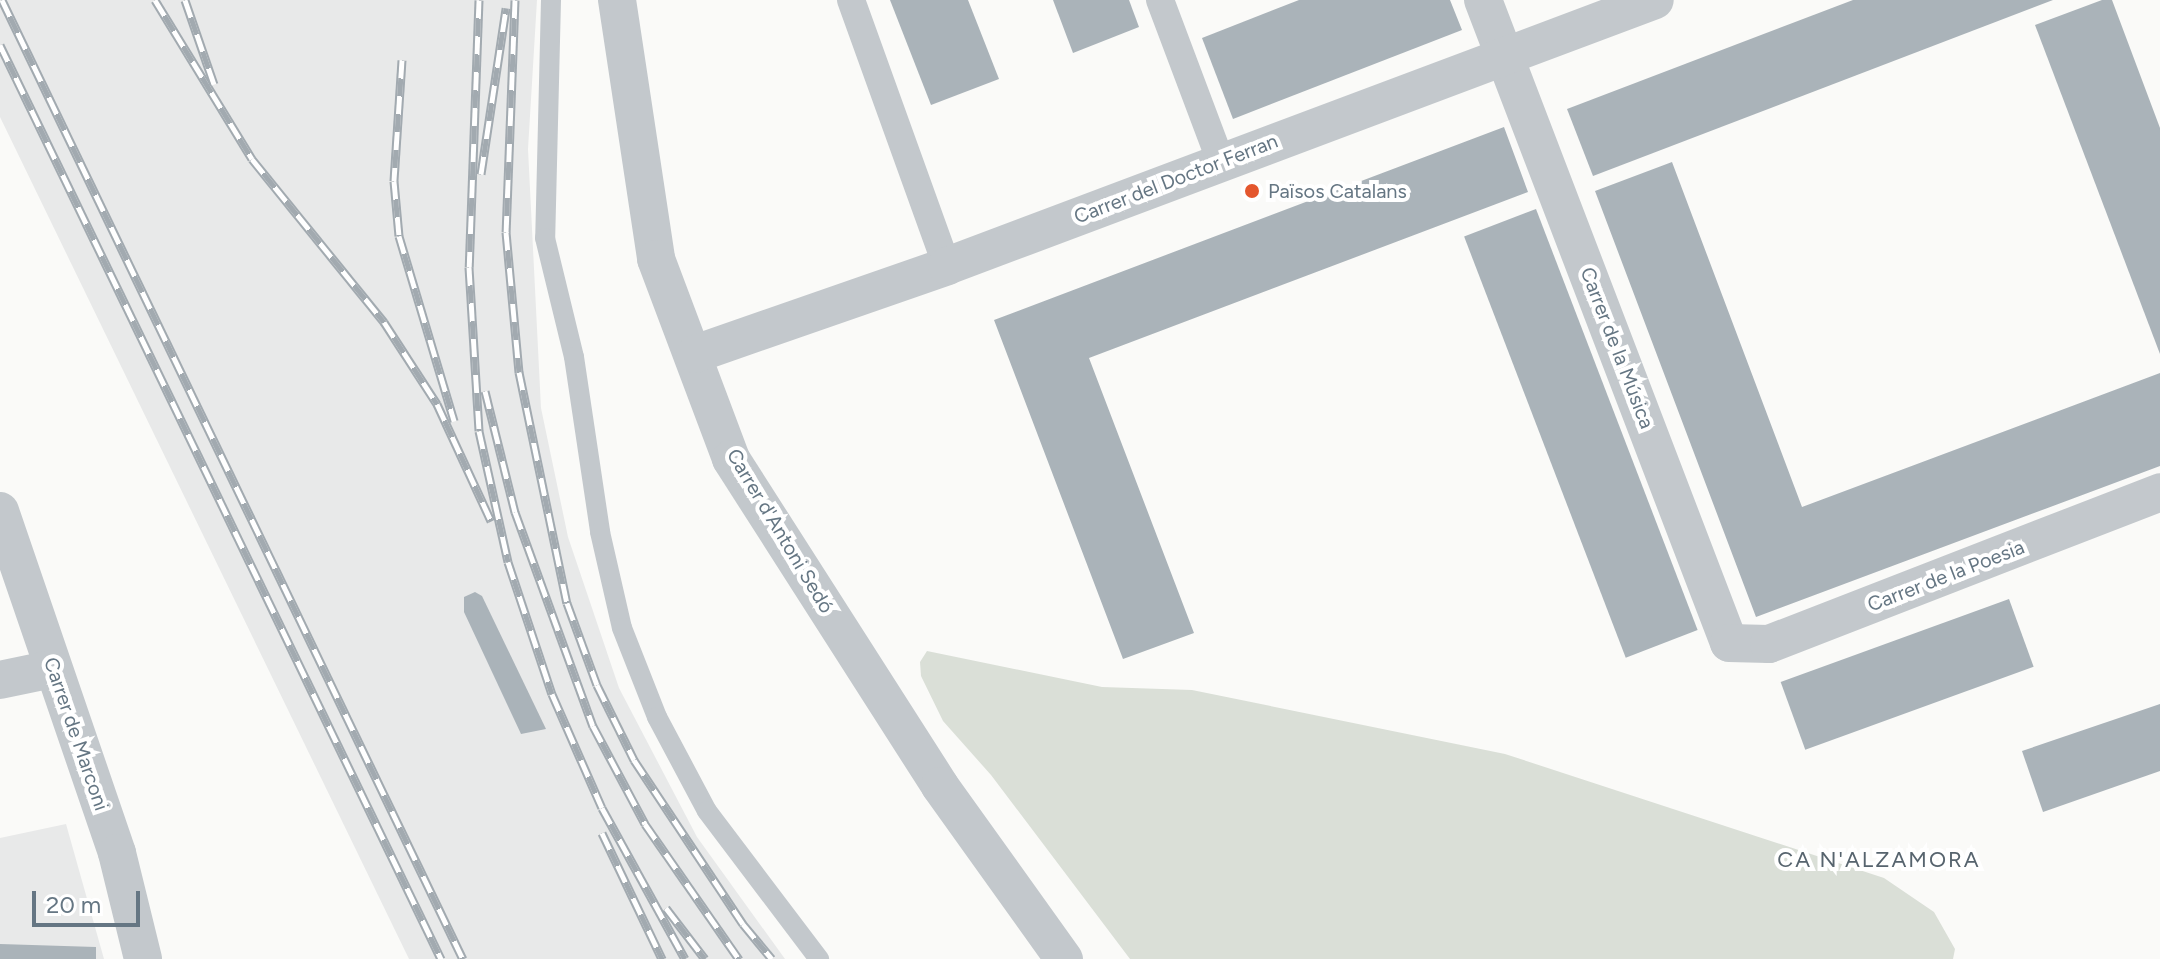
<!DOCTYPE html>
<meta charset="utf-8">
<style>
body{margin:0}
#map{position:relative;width:2160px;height:959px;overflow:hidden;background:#fafaf8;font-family:Figtree,sans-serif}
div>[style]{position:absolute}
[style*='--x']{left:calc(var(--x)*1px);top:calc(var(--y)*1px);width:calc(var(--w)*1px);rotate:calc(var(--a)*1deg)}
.built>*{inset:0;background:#e8e9e9}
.green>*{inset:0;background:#dadfd7}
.building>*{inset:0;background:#aab3b9;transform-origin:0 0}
.service>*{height:20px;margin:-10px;padding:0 10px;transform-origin:10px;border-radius:10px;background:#c3c8cc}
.pedestrian>*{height:28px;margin:-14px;padding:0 14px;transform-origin:14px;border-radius:14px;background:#c3c8cc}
.minor>*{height:38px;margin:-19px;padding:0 19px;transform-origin:19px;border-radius:19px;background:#c3c8cc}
.rail>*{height:9px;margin-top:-4.5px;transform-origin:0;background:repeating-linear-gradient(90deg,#fff 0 18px,#a2aab0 0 36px);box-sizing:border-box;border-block:2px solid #a2aab0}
.dots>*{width:22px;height:22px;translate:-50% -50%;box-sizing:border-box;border:4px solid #fff;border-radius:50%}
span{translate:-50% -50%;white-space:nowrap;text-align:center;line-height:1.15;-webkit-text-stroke:8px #fff;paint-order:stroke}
.street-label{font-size:20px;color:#657683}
.poi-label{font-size:20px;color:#657683}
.left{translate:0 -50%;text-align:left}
.neighbourhood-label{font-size:22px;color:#57646e;letter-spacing:2px}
.scale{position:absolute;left:32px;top:891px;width:108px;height:36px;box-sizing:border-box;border:4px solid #657683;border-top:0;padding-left:10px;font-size:24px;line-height:28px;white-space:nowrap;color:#657683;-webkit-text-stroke:6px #fff;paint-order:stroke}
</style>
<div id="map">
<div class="built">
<i style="clip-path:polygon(0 0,537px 0,528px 149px,541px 408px,568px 537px,619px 688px,697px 837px,785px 959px,409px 959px,0 117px)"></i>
<i style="clip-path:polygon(66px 824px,104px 959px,0 959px,0 838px)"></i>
</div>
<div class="green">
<i style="clip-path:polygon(927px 651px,1102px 687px,1192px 690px,1505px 754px,1884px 878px,1934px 912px,1955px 949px,1953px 959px,1130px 959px,991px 775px,943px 721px,921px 676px,920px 662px)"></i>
</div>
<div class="building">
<i style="clip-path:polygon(890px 0,968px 0,999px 79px,931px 105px)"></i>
<i style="clip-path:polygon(1053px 0,1129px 0,1139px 27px,1073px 53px)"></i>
<i style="clip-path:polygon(1299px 0,1450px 0,1462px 30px,1233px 119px,1202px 38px)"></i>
<i style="clip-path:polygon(1853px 0,2053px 0,1593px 176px,1567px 109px)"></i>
<i style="clip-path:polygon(2102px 0,2112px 0,2160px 128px,2160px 354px,2035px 25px)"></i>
<i style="clip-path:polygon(1504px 127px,1528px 192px,1089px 358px,1194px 633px,1123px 659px,994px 320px)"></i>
<i style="clip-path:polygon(1672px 162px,1802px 507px,2160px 373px,2160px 466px,1756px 617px,1595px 191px)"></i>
<i style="left:1536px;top:209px;width:451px;height:77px;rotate:69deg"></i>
<i style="clip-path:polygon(475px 592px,482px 596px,546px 729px,521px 734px,464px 612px,464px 597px)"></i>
<i style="left:2009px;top:599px;width:72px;height:243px;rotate:70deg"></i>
<i style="clip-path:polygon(2160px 704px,2160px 771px,2043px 812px,2022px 751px)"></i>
<i style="clip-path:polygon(0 944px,96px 947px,96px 959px,0 959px)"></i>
</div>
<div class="service">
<i style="--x:551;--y:0;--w:238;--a:91.4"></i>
<i style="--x:545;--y:238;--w:122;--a:76.3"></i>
<i style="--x:574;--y:357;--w:177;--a:81.5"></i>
<i style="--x:600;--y:532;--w:98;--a:77.1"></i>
<i style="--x:622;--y:628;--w:96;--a:68.5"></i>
<i style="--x:657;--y:717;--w:106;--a:62"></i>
<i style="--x:707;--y:811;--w:186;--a:52.9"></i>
</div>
<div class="pedestrian">
<i style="--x:851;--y:0;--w:283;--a:70.2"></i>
<i style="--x:1160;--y:0;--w:173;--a:69.4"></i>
</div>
<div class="minor">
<i style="--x:617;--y:0;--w:262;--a:81.4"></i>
<i style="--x:656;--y:259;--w:214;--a:69.4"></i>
<i style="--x:731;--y:459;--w:388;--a:57.4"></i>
<i style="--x:940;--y:786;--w:213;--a:54.4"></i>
<i style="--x:1483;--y:0;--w:688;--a:69.06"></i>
<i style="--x:1729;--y:643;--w:40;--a:1.4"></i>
<i style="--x:1769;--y:644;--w:420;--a:-21.2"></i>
<i style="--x:695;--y:354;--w:267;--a:-19.2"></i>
<i style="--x:947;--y:266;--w:756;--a:-20.59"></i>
<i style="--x:0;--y:511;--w:361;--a:71.1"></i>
<i style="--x:117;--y:853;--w:109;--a:76.2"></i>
<i style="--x:0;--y:680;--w:53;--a:-11.9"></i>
</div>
<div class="rail">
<i style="--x:2;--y:0;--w:1064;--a:64.33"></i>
<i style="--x:155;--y:0;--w:186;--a:58.6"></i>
<i style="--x:252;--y:159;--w:210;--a:51"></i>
<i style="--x:384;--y:322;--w:98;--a:57.1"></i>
<i style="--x:437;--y:404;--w:129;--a:65.2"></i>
<i style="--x:185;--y:0;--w:89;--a:71"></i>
<i style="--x:479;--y:0;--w:267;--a:92.1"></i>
<i style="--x:469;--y:267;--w:164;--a:86.5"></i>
<i style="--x:479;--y:431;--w:134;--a:77.5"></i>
<i style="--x:508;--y:562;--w:139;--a:71.6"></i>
<i style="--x:552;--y:694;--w:124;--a:66.3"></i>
<i style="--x:602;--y:808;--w:172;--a:61.2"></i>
<i style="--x:515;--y:0;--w:232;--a:92.2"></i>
<i style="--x:506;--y:232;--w:141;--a:84.7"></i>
<i style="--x:519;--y:372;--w:236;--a:78.3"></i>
<i style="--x:567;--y:603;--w:87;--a:69.9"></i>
<i style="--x:597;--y:685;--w:84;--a:63.7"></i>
<i style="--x:634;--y:760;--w:197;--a:56.4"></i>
<i style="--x:743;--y:924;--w:45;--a:50.4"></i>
<i style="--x:0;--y:45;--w:1015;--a:64.24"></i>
<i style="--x:402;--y:60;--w:121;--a:93.8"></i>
<i style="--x:394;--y:181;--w:55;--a:84.8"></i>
<i style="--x:399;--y:236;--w:193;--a:73.4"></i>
<i style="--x:481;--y:174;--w:168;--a:-81.4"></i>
<i style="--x:485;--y:391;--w:125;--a:76.1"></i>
<i style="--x:515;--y:512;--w:228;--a:70"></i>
<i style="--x:593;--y:726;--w:111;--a:62"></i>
<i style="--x:645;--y:824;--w:165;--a:55.2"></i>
<i style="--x:602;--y:833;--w:140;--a:64.5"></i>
<i style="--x:666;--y:908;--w:64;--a:52.6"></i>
</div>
<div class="dots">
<i style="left:1252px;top:191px;background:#e4572e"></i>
</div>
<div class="street-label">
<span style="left:1176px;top:179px;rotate:-21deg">Carrer del Doctor Ferran</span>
<span style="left:1617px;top:348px;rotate:69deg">Carrer de la Música</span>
<span style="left:780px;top:531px;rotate:59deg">Carrer d'Antoni Sedó</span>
<span style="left:1946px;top:576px;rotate:-21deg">Carrer de la Poesia</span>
<span style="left:76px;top:734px;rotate:71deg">Carrer de Marconi</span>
</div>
<div class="poi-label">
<span class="left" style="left:1268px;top:191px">Països Catalans</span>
</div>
<div class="neighbourhood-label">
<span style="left:1879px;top:860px">CA N'ALZAMORA</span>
</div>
<div class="scale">20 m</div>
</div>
